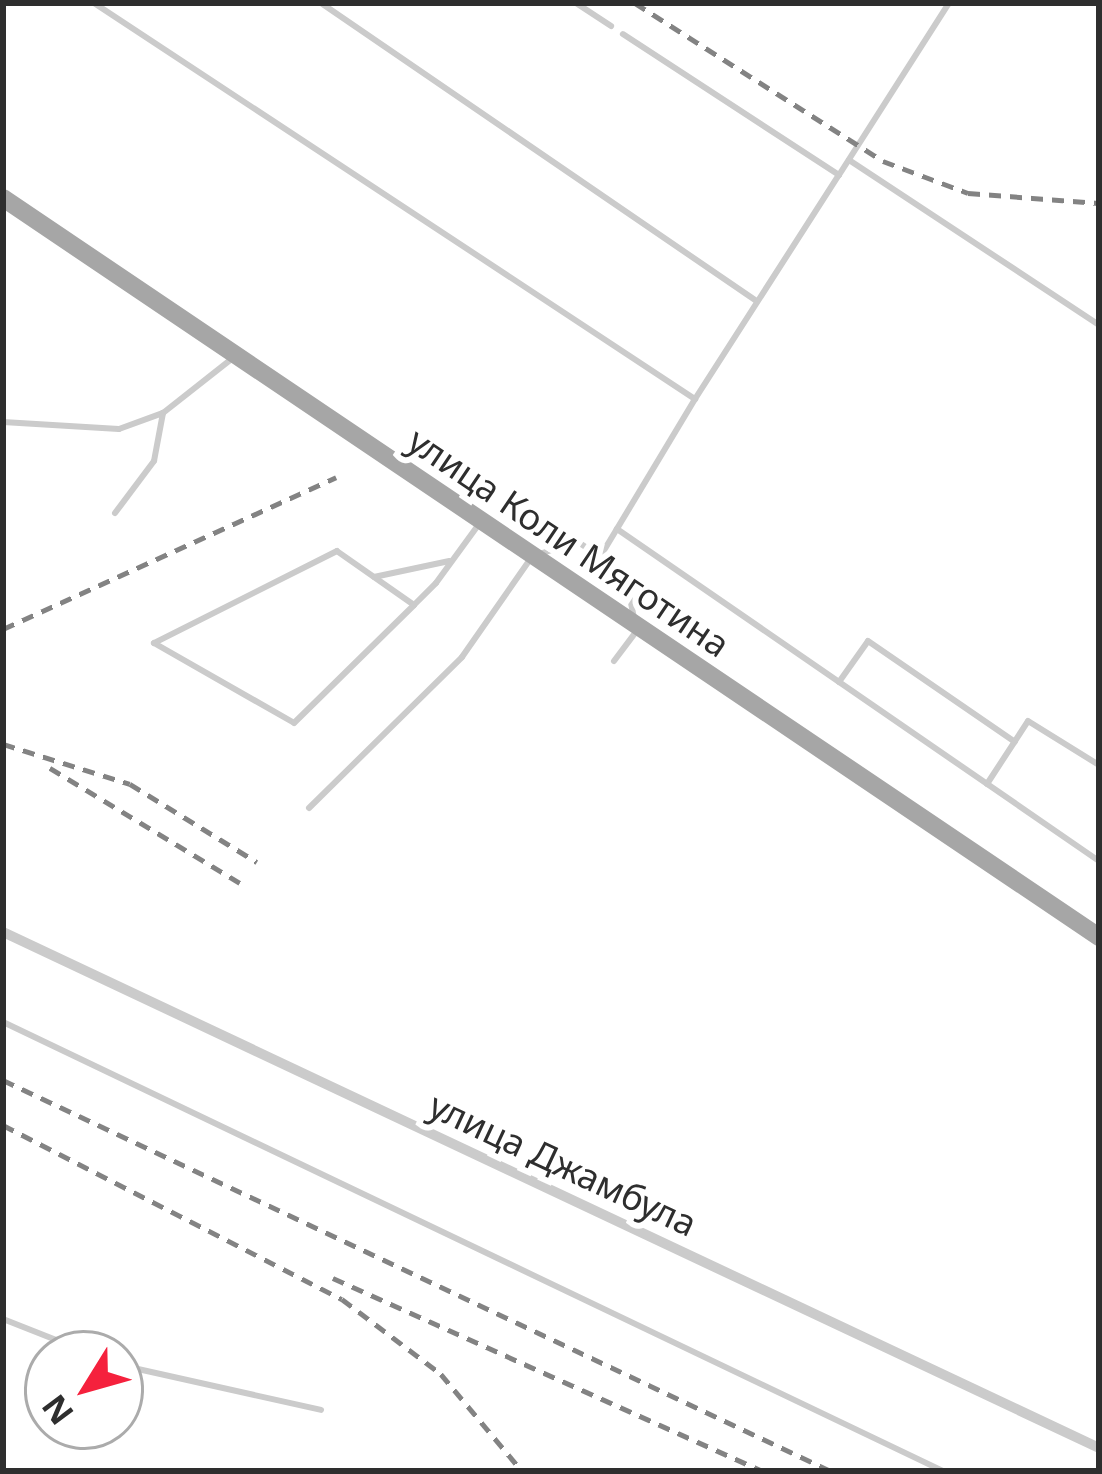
<!DOCTYPE html>
<meta charset="utf-8">
<style>
body{margin:0}
#map{position:relative;width:1102px;height:1474px;overflow:hidden;background:#fff;font-family:"Noto Sans",sans-serif}
div>[style]{position:absolute}
[style*='--x']{left:calc(var(--x)*1px);top:calc(var(--y)*1px);width:calc(var(--w)*1px);rotate:calc(var(--a)*1deg)}
.service>*{height:6px;margin:-3px;padding:0 3px;transform-origin:3px;border-radius:3px;background:#cbcbcb}
.minor>*{height:10px;margin:-5px;padding:0 5px;transform-origin:5px;border-radius:5px;background:#cbcbcb}
.primary>*{height:18px;margin:-9px;padding:0 9px;transform-origin:9px;border-radius:9px;background:#a6a6a6}
.rail>*{height:4.5px;margin-top:-2.25px;transform-origin:0;background:repeating-linear-gradient(90deg,#838383 0 12px,transparent 0 21px)}
span{translate:-50% -50%;white-space:nowrap;text-align:center;line-height:1.15;-webkit-text-stroke:12px #fff;paint-order:stroke}
.street-label{font-size:36px;color:#2e2e2e}
.frame{position:absolute;inset:0;border:6px solid #2e2e2e;pointer-events:none}
.north{position:absolute;left:24px;top:1330px;width:120px;height:120px;box-sizing:border-box;background:#fff;border:3px solid #ababab;border-radius:50%;rotate:233deg;font-size:33px;font-weight:700;line-height:48px;text-align:center;color:#2e2e2e}
.north::after{content:'';display:block;margin:auto;width:42px;height:54px;background:#f5213d;clip-path:polygon(50% 0,100% 100%,50% 72%,0 100%)}
</style>
<div id="map">
<div class="service">
<i style="--x:94;--y:3;--w:720;--a:33.38"></i>
<i style="--x:695;--y:399;--w:266;--a:-57.3"></i>
<i style="--x:839;--y:175;--w:258;--a:-146.9"></i>
<i style="--x:321;--y:3;--w:526;--a:34.39"></i>
<i style="--x:576;--y:3;--w:42;--a:33.3"></i>
<i style="--x:849;--y:160;--w:300;--a:33.4"></i>
<i style="--x:839;--y:175;--w:204;--a:-57.4"></i>
<i style="--x:695;--y:399;--w:152;--a:121"></i>
<i style="--x:617;--y:529;--w:585;--a:34.56"></i>
<i style="--x:3;--y:422;--w:116;--a:3.5"></i>
<i style="--x:119;--y:429;--w:47;--a:-20"></i>
<i style="--x:163;--y:413;--w:89;--a:-38.2"></i>
<i style="--x:115;--y:513;--w:65;--a:-53.1"></i>
<i style="--x:154;--y:461;--w:49;--a:-79.4"></i>
<i style="--x:539;--y:554;--w:41;--a:-17.1"></i>
<i style="--x:578;--y:542;--w:56;--a:33.4"></i>
<i style="--x:625;--y:573;--w:46;--a:78.7"></i>
<i style="--x:600;--y:557;--w:33;--a:-59"></i>
<i style="--x:374;--y:577;--w:77;--a:-12"></i>
<i style="--x:414;--y:605;--w:94;--a:-145"></i>
<i style="--x:337;--y:551;--w:205;--a:153.3"></i>
<i style="--x:154;--y:643;--w:161;--a:29.7"></i>
<i style="--x:294;--y:723;--w:168;--a:-44.5"></i>
<i style="--x:414;--y:605;--w:31;--a:-45"></i>
<i style="--x:436;--y:583;--w:73;--a:-53.9"></i>
<i style="--x:614;--y:661;--w:38;--a:-53"></i>
<i style="--x:839;--y:682;--w:50;--a:-54.7"></i>
<i style="--x:868;--y:641;--w:178;--a:34.5"></i>
<i style="--x:987;--y:784;--w:75;--a:-56.9"></i>
<i style="--x:1028;--y:721;--w:84;--a:31.8"></i>
<i style="--x:309;--y:808;--w:215;--a:-44.6"></i>
<i style="--x:462;--y:657;--w:117;--a:-55.1"></i>
<i style="--x:3;--y:1022;--w:1042;--a:25.53"></i>
<i style="--x:3;--y:1319;--w:96;--a:21.5"></i>
<i style="--x:120;--y:1365;--w:206;--a:12.6"></i>
</div>
<div class="minor">
<i style="--x:3;--y:932;--w:1211;--a:25.21"></i>
</div>
<div class="primary">
<i style="--x:3;--y:198;--w:1322;--a:33.99"></i>
</div>
<div class="rail">
<i style="--x:635;--y:3;--w:294;--a:32.5"></i>
<i style="--x:883;--y:161;--w:91;--a:20.6"></i>
<i style="--x:968;--y:193;--w:131;--a:4.4"></i>
<i style="--x:3;--y:629;--w:366;--a:-24.5"></i>
<i style="--x:3;--y:744;--w:133;--a:17.5"></i>
<i style="--x:130;--y:784;--w:149;--a:31.6"></i>
<i style="--x:50;--y:768;--w:222;--a:31.2"></i>
<i style="--x:3;--y:1080;--w:916;--a:25.28"></i>
<i style="--x:3;--y:1125;--w:381;--a:27.2"></i>
<i style="--x:342;--y:1299;--w:124;--a:37.1"></i>
<i style="--x:441;--y:1374;--w:126;--a:50.1"></i>
<i style="--x:333;--y:1278;--w:470;--a:24.2"></i>
</div>
<div class="street-label">
<span style="left:569px;top:542px;rotate:34deg">улица Коли Мяготина</span>
<span style="left:563px;top:1164px;rotate:25deg">улица Джамбула</span>
</div>
<div class="frame"></div>
<div class="north">N</div>
</div>
